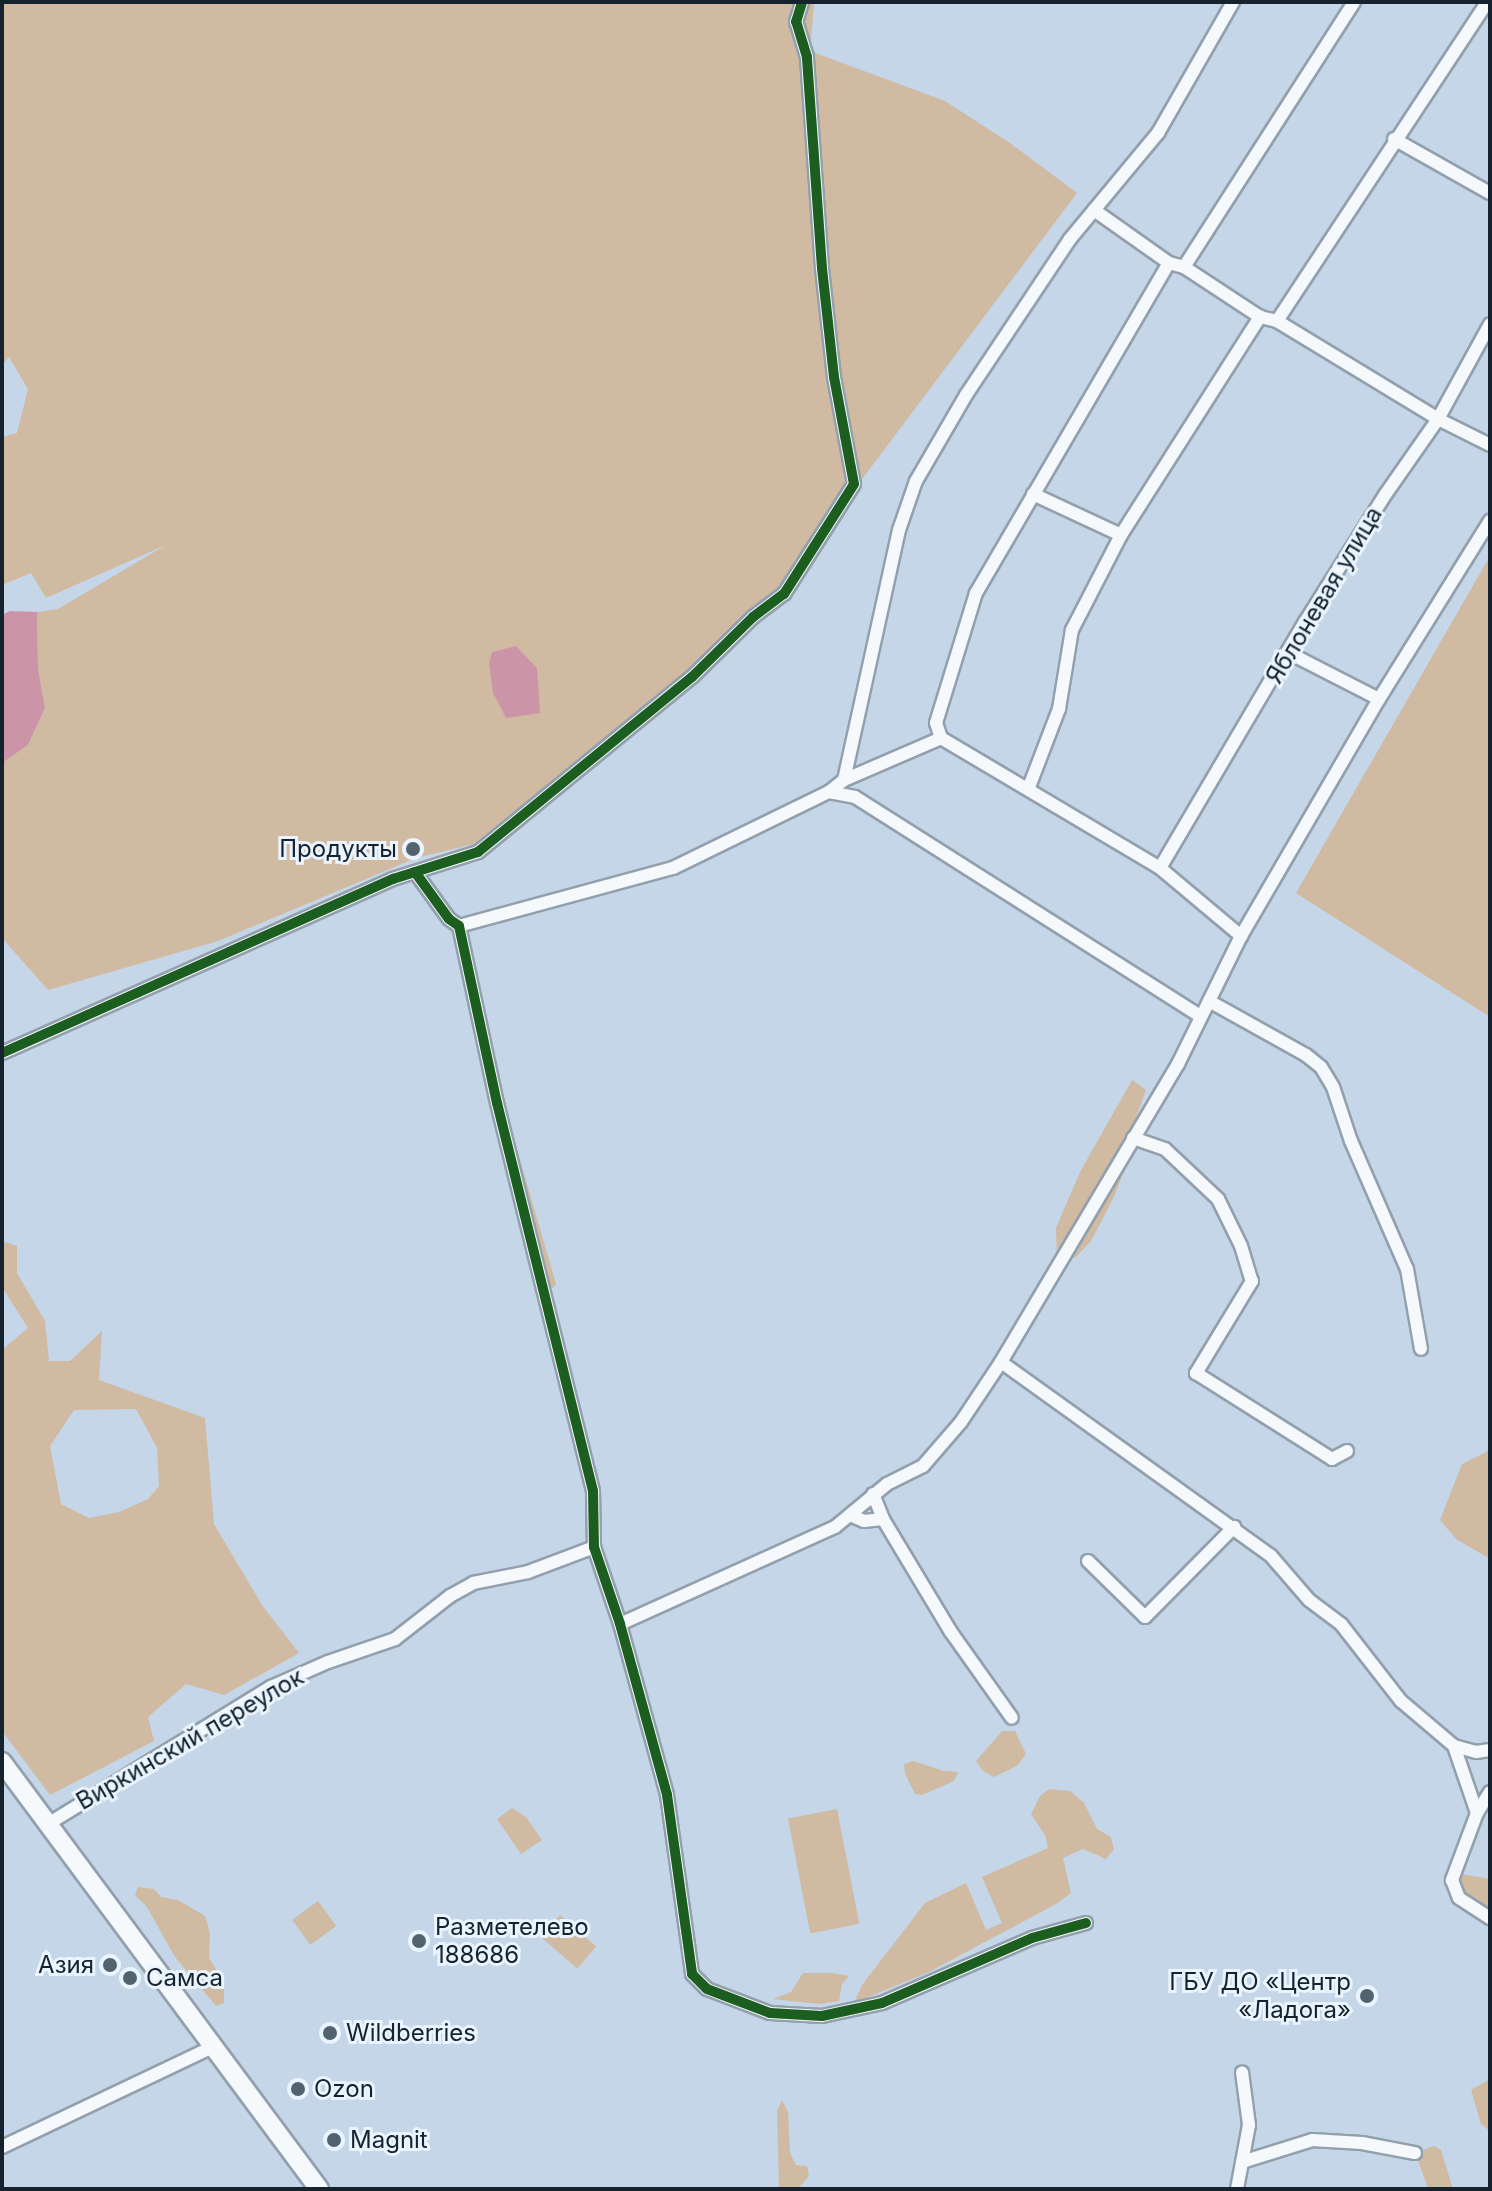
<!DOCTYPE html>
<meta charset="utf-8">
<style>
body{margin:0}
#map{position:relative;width:1492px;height:2191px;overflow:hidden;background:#c4d6e7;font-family:Inter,sans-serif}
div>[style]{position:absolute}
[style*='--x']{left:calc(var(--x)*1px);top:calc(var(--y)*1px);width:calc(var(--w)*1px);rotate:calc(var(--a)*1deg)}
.green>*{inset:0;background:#d1baa2;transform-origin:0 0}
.water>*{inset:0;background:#cc95a7}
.roads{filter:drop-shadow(2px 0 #92a0ad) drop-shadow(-2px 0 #92a0ad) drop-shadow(0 2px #92a0ad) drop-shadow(0 -2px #92a0ad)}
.minor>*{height:12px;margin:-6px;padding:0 6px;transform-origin:6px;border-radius:6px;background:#f6f9fb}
.secondary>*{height:18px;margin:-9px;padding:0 9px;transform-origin:9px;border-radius:9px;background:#f6f9fb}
.cycleway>*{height:10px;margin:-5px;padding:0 5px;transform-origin:5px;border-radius:5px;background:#1b5e20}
.dots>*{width:22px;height:22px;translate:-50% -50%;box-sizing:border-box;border:4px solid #eaf4fe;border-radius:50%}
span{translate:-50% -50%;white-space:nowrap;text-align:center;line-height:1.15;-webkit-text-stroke:6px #eaf4fe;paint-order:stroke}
.street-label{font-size:24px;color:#16232e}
.poi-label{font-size:24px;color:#16232e}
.right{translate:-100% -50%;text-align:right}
.left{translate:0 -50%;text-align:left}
.frame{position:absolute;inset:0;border:4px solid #16232e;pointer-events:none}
</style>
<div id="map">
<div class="green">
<i style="clip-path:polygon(2px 2px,814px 2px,810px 51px,945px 101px,1010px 143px,1077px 193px,766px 607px,474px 844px,416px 858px,218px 941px,48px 990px,2px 938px,2px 763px,28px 745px,45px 708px,38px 668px,37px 612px,58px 609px,166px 545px,46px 598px,31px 573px,2px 585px,2px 437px,17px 433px,28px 389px,9px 357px,2px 365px)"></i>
<i style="clip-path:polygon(1490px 556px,1490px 1017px,1296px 893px)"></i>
<i style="clip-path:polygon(1132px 1080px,1146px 1090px,1125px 1148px,1125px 1168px,1114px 1197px,1091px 1241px,1076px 1257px,1057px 1262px,1056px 1228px,1080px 1172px)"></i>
<i style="clip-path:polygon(516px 1146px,556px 1284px,553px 1288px,547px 1286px,511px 1149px)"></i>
<i style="clip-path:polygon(evenodd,2px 1241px,17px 1246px,17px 1273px,45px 1321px,49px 1361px,70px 1361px,102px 1331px,99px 1380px,205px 1418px,214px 1524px,262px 1605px,299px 1653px,224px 1695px,186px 1684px,148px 1717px,154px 1741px,50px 1795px,2px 1731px,2px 1350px,28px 1328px,2px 1287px,2px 1241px,136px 1409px,157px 1448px,159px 1486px,148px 1499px,119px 1512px,89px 1518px,61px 1504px,50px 1446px,74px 1410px,136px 1409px)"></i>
<i style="clip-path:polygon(1490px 1450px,1490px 1559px,1456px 1539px,1440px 1520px,1462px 1464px)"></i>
<i style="clip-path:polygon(1002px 1731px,1015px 1731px,1026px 1754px,1017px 1766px,994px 1777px,983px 1771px,976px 1761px)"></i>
<i style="clip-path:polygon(913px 1761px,944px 1771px,958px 1772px,954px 1781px,922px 1795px,915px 1794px,905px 1774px,904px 1764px)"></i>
<i style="clip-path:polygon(1049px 1789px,1070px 1791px,1084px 1803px,1097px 1829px,1111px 1837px,1114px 1849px,1106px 1859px,1083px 1849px,1063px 1858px,1071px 1893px,1056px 1904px,929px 1972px,854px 2003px,862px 1985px,925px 1903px,966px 1883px,986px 1930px,1002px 1923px,982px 1877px,1048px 1848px,1045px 1835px,1031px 1814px,1040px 1796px)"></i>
<i style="clip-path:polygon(512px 1808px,526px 1817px,542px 1840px,521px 1854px,497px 1819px)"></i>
<i style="left:837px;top:1809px;width:117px;height:50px;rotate:79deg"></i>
<i style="clip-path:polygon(1461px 1874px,1490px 1879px,1490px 1906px,1483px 1908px,1472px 1900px,1462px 1889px,1458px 1879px)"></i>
<i style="clip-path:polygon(138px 1887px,154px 1889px,161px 1897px,178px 1900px,205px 1916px,210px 1934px,209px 1958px,224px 1982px,224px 2003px,216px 2006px,175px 1957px,147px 1907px,135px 1895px)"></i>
<i style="left:318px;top:1901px;width:31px;height:32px;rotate:54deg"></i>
<i style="left:560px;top:1915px;width:48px;height:29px;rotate:41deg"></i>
<i style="clip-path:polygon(803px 1973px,832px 1973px,849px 1976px,842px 1984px,839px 2001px,819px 2004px,773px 1999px,791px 1992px)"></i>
<i style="clip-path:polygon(1490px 2079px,1490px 2131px,1481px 2124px,1471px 2090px)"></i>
<i style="clip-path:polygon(782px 2100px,788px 2112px,790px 2153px,796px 2165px,807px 2166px,809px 2176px,798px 2189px,779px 2189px,777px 2111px)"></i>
<i style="clip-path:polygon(1434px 2146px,1441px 2150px,1453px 2189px,1428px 2189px,1418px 2160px,1422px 2150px)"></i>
</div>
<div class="water">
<i style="clip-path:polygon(10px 611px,37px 612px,38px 668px,45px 708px,28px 745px,2px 763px,2px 615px)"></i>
<i style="clip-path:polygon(516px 646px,537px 668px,540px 713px,506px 718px,493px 693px,489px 663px,492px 652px)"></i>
</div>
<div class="roads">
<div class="minor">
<i style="--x:1394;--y:139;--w:110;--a:29.4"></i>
<i style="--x:1094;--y:210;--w:92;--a:35.2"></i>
<i style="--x:1169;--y:263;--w:16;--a:15"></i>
<i style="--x:1184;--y:267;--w:91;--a:33.3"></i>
<i style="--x:1260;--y:317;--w:17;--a:13"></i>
<i style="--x:1277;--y:321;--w:188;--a:31.3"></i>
<i style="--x:1438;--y:419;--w:58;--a:26.6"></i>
<i style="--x:1184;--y:267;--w:315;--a:-57.3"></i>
<i style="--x:1277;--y:321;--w:382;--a:-56.6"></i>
<i style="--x:1033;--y:494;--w:97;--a:25"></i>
<i style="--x:1289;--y:653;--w:101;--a:27.1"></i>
<i style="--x:941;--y:738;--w:16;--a:-108"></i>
<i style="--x:936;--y:723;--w:136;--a:-72.9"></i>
<i style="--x:976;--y:593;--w:382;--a:-59.7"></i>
<i style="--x:844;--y:780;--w:256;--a:-77.6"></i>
<i style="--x:899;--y:530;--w:52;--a:-70.9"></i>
<i style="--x:916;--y:481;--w:99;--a:-59.8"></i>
<i style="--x:966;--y:395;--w:187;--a:-56.3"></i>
<i style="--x:1070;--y:239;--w:138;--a:-50.3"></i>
<i style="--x:1158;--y:133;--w:151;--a:-60.2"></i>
<i style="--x:1029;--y:787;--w:84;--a:-69"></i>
<i style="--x:1059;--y:709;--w:80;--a:-80.7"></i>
<i style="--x:1072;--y:630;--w:107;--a:-62.7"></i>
<i style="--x:1121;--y:535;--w:259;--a:-57.5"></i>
<i style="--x:829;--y:792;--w:26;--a:11"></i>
<i style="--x:855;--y:797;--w:409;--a:32.4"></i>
<i style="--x:1160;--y:868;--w:286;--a:-59.5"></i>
<i style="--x:1305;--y:622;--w:150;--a:-57.8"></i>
<i style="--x:1385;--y:495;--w:93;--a:-55.1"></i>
<i style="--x:1438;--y:419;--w:108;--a:-61.3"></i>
<i style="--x:415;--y:872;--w:58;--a:54.1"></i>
<i style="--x:449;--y:919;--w:12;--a:35"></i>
<i style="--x:459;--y:926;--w:181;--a:77.9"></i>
<i style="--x:497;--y:1103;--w:400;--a:76.1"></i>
<i style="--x:593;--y:1491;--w:56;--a:89"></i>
<i style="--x:594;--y:1547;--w:81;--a:71.3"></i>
<i style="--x:620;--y:1624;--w:177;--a:74.6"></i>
<i style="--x:667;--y:1795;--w:181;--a:82"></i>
<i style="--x:692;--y:1974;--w:21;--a:45"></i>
<i style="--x:707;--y:1989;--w:67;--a:20.9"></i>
<i style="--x:770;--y:2013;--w:52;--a:3.3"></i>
<i style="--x:822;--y:2016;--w:61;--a:-12.2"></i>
<i style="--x:882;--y:2003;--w:163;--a:-23.4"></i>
<i style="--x:1032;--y:1938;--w:56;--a:-15.5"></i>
<i style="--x:459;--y:926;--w:222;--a:-15.2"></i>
<i style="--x:673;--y:868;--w:174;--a:-26"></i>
<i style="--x:829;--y:792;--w:19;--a:-39"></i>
<i style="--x:844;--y:780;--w:106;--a:-23.4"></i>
<i style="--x:941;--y:738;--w:255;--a:30.7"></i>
<i style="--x:1160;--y:868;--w:106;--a:40"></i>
<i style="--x:1209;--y:1001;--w:111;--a:29.1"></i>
<i style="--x:1306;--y:1055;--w:19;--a:39"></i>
<i style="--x:1321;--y:1067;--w:23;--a:59"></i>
<i style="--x:1333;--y:1087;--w:57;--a:71.6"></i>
<i style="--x:1351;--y:1141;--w:140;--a:66.4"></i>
<i style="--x:1407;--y:1269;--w:81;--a:80.1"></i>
<i style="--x:2;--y:1053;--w:428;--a:-24"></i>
<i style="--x:393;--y:879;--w:89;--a:-17.6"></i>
<i style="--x:478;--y:852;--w:276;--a:-39.3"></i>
<i style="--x:692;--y:677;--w:86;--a:-44.5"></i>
<i style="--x:753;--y:617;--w:39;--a:-37"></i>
<i style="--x:784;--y:594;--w:130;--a:-57.5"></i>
<i style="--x:854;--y:484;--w:109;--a:-100.6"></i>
<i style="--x:834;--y:377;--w:110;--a:-96.3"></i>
<i style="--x:822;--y:268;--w:212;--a:-94.1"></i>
<i style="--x:807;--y:57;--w:37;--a:-107"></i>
<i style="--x:796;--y:22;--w:21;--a:-73"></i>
<i style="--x:1133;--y:1138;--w:34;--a:19"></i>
<i style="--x:1165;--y:1149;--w:73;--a:43.3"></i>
<i style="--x:1218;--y:1199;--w:52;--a:63.9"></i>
<i style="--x:1241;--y:1246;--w:37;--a:73"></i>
<i style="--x:1252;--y:1281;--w:108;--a:121.3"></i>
<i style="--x:1196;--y:1373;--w:161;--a:32.3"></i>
<i style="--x:1332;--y:1459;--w:17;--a:-28"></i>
<i style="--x:1001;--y:1362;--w:332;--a:35.7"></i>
<i style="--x:1271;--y:1556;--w:58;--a:49.2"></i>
<i style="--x:1309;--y:1600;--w:40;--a:37"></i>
<i style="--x:1341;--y:1624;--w:98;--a:52.1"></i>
<i style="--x:1401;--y:1701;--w:70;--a:40.3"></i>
<i style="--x:1454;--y:1746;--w:71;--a:71.1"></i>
<i style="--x:873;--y:1494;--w:27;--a:68"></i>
<i style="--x:883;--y:1519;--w:132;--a:59"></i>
<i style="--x:951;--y:1632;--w:105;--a:54.7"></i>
<i style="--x:850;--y:1515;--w:15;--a:23"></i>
<i style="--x:864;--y:1521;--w:19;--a:-6"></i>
<i style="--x:1088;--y:1561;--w:80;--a:44.5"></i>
<i style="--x:1145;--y:1617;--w:127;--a:-45.3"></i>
<i style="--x:620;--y:1624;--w:236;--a:-24.3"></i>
<i style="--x:835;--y:1527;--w:67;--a:-39.6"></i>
<i style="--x:887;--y:1484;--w:40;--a:-26.6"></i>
<i style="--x:923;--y:1466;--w:58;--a:-49.2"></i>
<i style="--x:961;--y:1422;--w:72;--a:-56.3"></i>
<i style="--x:1001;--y:1362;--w:347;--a:-59.3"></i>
<i style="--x:1178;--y:1064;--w:143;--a:-63.8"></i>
<i style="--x:1241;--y:936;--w:274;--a:-59.8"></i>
<i style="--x:1379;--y:699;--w:210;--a:-58.1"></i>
<i style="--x:1454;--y:1746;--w:23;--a:15"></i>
<i style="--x:1476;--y:1752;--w:14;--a:-8"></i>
<i style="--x:1490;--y:1792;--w:25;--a:122"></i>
<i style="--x:1477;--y:1813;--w:72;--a:110.5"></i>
<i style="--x:1452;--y:1880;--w:19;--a:69"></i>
<i style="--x:1459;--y:1898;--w:37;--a:33"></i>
<i style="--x:48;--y:1824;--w:262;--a:-31.6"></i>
<i style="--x:271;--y:1687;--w:62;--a:-23.7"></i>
<i style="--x:328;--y:1662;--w:71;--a:-18.9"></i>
<i style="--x:395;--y:1639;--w:70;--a:-38"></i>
<i style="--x:450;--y:1596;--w:26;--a:-29"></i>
<i style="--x:473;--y:1583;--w:56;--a:-11.3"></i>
<i style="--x:528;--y:1572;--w:71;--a:-20.7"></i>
<i style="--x:2;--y:2147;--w:236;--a:-25.4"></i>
<i style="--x:1242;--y:2162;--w:73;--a:-17.4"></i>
<i style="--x:1312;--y:2140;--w:50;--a:3.4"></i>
<i style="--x:1362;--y:2143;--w:54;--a:10.7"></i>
<i style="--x:1237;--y:2189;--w:65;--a:-79.4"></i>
<i style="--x:1249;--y:2125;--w:53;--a:-97.5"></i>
</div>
<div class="secondary">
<i style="--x:2;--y:1762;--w:532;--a:53.41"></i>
</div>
</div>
<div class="cycleway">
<i style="--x:415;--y:872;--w:58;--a:54.1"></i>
<i style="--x:449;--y:919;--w:12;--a:35"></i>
<i style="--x:459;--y:926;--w:181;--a:77.9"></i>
<i style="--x:497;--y:1103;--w:400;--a:76.1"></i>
<i style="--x:593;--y:1491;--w:56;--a:89"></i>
<i style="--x:594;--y:1547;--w:81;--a:71.3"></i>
<i style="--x:620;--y:1624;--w:177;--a:74.6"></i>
<i style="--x:667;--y:1795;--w:181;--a:82"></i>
<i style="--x:692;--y:1974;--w:21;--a:45"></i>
<i style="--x:707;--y:1989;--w:67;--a:20.9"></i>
<i style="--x:770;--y:2013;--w:52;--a:3.3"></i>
<i style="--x:822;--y:2016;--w:61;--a:-12.2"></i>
<i style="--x:882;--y:2003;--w:163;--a:-23.4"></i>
<i style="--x:1032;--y:1938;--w:56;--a:-15.5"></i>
<i style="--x:2;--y:1053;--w:428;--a:-24"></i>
<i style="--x:393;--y:879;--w:89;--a:-17.6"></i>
<i style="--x:478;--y:852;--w:276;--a:-39.3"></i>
<i style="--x:692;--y:677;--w:86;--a:-44.5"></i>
<i style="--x:753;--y:617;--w:39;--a:-37"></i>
<i style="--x:784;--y:594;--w:130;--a:-57.5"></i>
<i style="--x:854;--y:484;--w:109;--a:-100.6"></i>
<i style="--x:834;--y:377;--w:110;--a:-96.3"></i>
<i style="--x:822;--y:268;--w:212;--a:-94.1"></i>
<i style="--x:807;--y:57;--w:37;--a:-107"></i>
<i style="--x:796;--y:22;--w:21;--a:-73"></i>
</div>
<div class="dots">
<i style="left:413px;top:849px;background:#53626f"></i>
<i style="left:419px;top:1941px;background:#53626f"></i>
<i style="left:110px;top:1965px;background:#53626f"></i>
<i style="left:130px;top:1978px;background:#53626f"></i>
<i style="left:1367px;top:1996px;background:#53626f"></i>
<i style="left:330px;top:2033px;background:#53626f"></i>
<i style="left:298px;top:2089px;background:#53626f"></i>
<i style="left:334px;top:2140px;background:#53626f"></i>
</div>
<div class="street-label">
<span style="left:1324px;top:595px;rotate:-59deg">Яблоневая улица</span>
<span style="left:190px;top:1739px;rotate:-30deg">Виркинский переулок</span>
</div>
<div class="poi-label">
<span class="right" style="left:397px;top:849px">Продукты</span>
<span class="left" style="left:435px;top:1941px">Разметелево<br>188686</span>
<span class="right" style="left:94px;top:1965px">Азия</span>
<span class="left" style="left:146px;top:1978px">Самса</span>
<span class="right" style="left:1351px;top:1996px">ГБУ ДО «Центр<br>«Ладога»</span>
<span class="left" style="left:346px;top:2033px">Wildberries</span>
<span class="left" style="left:314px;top:2089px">Ozon</span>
<span class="left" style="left:350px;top:2140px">Magnit</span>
</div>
<div class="frame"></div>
</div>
